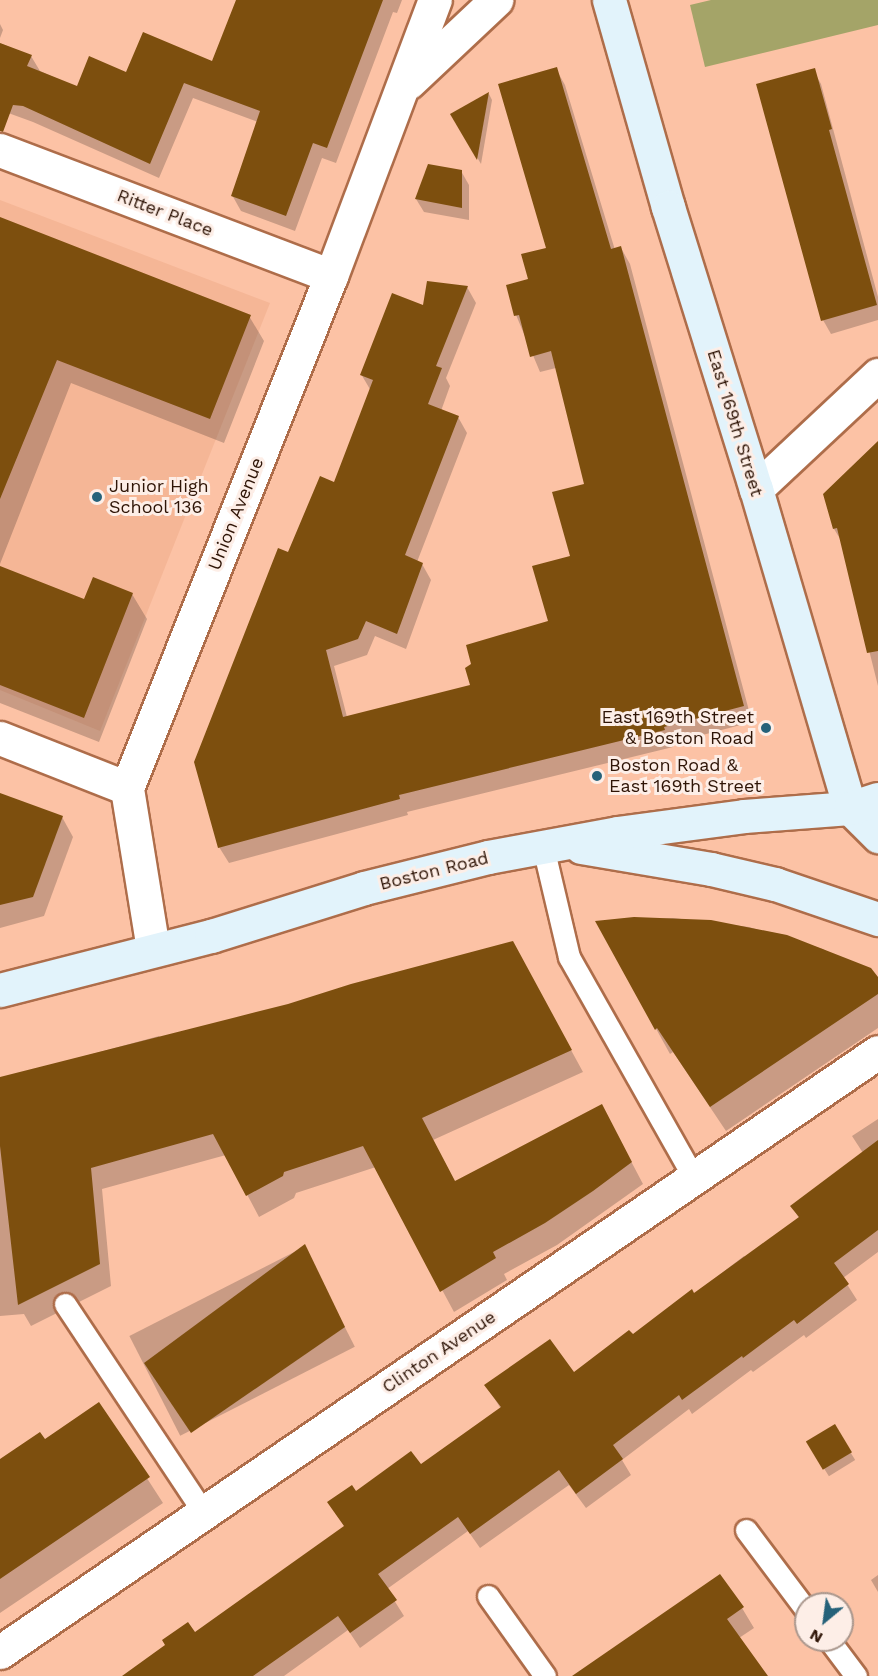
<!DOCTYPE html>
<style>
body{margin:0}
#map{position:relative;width:878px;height:1676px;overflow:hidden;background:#fcc2a5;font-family:"Work Sans",sans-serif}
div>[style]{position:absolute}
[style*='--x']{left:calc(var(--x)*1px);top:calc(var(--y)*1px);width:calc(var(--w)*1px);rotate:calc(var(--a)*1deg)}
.built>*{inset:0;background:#f5b696}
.green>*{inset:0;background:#a4a468}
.shadow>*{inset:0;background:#0003;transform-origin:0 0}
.building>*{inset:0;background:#7d4f0e;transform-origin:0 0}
.roads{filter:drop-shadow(2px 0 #ae6d4a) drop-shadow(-2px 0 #ae6d4a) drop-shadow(0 2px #ae6d4a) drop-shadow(0 -2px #ae6d4a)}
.lane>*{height:21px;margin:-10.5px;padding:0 10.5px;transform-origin:10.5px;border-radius:10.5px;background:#fff}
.street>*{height:33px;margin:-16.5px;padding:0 16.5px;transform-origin:16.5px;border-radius:16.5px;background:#fff}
.secondary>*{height:33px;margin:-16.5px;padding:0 16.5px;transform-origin:16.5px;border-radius:16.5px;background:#e2f3fb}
.dots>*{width:16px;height:16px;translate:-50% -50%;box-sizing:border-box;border:3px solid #fdeee7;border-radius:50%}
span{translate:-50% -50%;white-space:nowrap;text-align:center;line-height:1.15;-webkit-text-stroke:6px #fdeee7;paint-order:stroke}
.street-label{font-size:18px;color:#2e1406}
.poi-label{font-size:18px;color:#2e1406}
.left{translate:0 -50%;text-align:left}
.right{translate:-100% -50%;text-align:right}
.north{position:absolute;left:794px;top:1592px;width:60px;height:60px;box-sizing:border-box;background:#fdeee7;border:2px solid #aa978d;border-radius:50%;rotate:209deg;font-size:16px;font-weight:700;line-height:24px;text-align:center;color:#2e1406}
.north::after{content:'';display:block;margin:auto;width:21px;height:27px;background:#26627a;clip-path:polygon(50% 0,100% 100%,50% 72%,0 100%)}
</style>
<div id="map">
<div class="built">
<i style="clip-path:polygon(0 200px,270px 303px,100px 731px,0 690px)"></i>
</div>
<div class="green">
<i style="clip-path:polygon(711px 0,878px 0,878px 25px,705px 67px,690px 5px)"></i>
</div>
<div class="shadow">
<i style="clip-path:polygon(237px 0,402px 0,397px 13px,393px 12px,336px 163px,322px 158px,295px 231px,241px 211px,232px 195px,258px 122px,193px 98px,159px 178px,33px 122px,0 110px,0 43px,31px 56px,40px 71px,78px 88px,127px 74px,213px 63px)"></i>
<i style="clip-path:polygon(0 24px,3px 30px,0 38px)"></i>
<i style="clip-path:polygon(556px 69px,565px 85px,615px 250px,621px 248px,630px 264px,752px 722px,672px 743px,673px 747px,407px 812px,408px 815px,229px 863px,219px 847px,289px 554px,335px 484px,371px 391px,361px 374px,425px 307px,467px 287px,476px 303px,446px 378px,450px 386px,441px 411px,458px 417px,467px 433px,417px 562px,422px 564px,431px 580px,406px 649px,375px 636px,367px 655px,334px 666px,347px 717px,472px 686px,550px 622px,571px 557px,586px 485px,556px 368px,540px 372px,516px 315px,530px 280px,548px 249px)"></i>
<i style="clip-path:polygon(813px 70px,821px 84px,878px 297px,878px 320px,831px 334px,823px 320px)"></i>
<i style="clip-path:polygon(489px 94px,492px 100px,481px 164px,452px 115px)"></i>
<i style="clip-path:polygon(461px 171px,469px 185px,469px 220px,424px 212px,416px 199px)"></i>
<i style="clip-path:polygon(0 218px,249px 316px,264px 341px,224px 443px,71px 383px,0 564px)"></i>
<i style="clip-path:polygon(878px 443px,878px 686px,842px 542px,834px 529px)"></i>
<i style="clip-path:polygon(0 568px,85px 601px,132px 594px,147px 619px,99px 742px,0 703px)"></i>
<i style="clip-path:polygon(0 795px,62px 817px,73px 837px,44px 916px,0 928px)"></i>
<i style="clip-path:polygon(673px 918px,749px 927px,823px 949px,878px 983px,878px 1028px,726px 1131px,673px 1052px,670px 1054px,597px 922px)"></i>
<i style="clip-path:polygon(524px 964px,583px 1072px,433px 1140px,455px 1182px,613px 1127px,643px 1184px,557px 1245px,504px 1274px,507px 1280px,454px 1312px,376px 1167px,296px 1193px,294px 1198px,259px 1217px,226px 1155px,102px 1189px,111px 1286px,31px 1326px,24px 1314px,0 1316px,0 1079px,159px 1036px,161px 1039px)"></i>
<i style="clip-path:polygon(878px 1119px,878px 1252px,843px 1278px,857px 1300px,806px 1338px,804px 1335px,753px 1372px,751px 1370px,692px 1414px,689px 1409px,622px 1460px,631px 1475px,586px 1508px,569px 1485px,480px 1548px,468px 1531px,387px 1589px,404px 1616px,360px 1648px,348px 1630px,284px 1676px,125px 1676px,195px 1634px,345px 1527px,329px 1503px,420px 1466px,501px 1409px,486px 1385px,574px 1374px,693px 1295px,744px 1256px,746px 1258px,799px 1218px,792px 1207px,863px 1153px,852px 1136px)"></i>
<i style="left:304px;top:1247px;width:112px;height:196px;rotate:63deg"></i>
<i style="clip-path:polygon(99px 1404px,163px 1503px,0 1613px,0 1461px,44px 1441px)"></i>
<i style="left:834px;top:1426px;width:40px;height:31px;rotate:58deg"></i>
<i style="clip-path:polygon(878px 1575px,878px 1592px,871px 1580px)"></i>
<i style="clip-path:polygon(742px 1608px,754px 1628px,739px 1638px,766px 1676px,577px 1676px)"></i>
</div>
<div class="building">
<i style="clip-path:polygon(236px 0,383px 0,327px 148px,313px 143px,286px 216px,231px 196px,260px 111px,184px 83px,150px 164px,23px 106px,13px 105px,3px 132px,0 131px,0 43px,32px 55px,27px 66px,77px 86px,89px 56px,126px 72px,143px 32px,212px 61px)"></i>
<i style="clip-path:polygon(557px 67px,611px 249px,621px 246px,744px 706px,664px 727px,665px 730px,399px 795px,400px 799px,218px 848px,194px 762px,278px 548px,288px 552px,320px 476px,334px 482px,373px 380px,360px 375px,392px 293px,423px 305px,427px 281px,468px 286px,436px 366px,442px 368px,428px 404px,459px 416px,405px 555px,423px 563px,397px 634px,366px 621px,358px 639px,326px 650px,343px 717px,470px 685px,465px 668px,471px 664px,466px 645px,548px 621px,532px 566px,570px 556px,552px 492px,584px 484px,551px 351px,530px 357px,519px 315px,514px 316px,506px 285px,528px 279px,521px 254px,546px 248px,498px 84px)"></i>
<i style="clip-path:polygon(815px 68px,832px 129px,829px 130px,877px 305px,821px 321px,756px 84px)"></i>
<i style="clip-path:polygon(489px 92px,477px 160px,450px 114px)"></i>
<i style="clip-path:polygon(428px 164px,462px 170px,462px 208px,415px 199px)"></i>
<i style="clip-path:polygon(0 217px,251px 315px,210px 419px,57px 360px,0 499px)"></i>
<i style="clip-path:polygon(878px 441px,878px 651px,867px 653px,837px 528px,833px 529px,823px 494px)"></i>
<i style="clip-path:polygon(0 566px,84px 599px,93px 577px,133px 593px,84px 718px,0 685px)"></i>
<i style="clip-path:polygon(0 793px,63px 816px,33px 897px,0 905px)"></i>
<i style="clip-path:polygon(634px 917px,711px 920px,787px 935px,871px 968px,878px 977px,878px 994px,710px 1107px,657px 1028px,655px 1030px,595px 921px)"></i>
<i style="clip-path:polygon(513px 941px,572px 1050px,422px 1118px,455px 1181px,602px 1104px,632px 1162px,593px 1191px,545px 1223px,493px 1252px,496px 1258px,440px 1292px,363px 1146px,284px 1172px,283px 1176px,246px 1196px,213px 1134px,91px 1168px,100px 1264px,18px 1305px,0 1146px,0 1077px,288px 1004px,351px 984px)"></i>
<i style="clip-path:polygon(878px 1140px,878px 1230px,834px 1263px,849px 1284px,797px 1324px,794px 1320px,743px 1358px,742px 1356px,682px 1400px,679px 1395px,613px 1445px,623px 1459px,576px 1494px,559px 1470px,470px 1534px,458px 1517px,378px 1574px,397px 1600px,350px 1633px,338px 1616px,253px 1676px,122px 1676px,165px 1645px,162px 1640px,188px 1622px,195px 1632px,344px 1526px,327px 1502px,352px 1485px,356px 1491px,411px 1451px,421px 1464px,501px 1407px,484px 1385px,550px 1339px,574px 1372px,629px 1330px,633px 1334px,692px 1289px,694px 1293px,799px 1217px,790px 1206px)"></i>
<i style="clip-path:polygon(305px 1244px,345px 1327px,191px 1433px,144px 1363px)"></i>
<i style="clip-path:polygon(99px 1402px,150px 1477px,0 1579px,0 1459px,40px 1432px,45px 1439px)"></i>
<i style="left:835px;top:1424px;width:33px;height:34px;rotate:59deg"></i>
<i style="clip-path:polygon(720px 1574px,744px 1607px,727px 1619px,768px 1676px,572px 1676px)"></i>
</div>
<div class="roads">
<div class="lane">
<i style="--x:543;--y:847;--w:113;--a:76.7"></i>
<i style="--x:569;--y:957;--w:254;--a:60.5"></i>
<i style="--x:65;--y:1304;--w:251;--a:56.4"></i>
<i style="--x:746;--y:1530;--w:100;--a:53.1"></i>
<i style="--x:488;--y:1596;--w:98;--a:54.5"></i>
<i style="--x:829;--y:1640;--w:45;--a:53.1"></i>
</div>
<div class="street">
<i style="--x:409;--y:82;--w:120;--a:-43.3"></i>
<i style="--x:0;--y:150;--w:354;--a:20.8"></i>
<i style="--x:756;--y:489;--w:167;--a:-43.1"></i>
<i style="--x:0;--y:738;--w:136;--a:21.5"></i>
<i style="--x:153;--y:949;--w:163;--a:-99.2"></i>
<i style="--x:127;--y:788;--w:551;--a:-68.28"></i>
<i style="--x:331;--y:276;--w:295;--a:-69.4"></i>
<i style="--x:0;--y:1652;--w:1063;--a:-34.35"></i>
</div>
<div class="secondary">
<i style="--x:609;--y:0;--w:215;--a:74.1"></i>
<i style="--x:668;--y:207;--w:295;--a:72.7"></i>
<i style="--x:756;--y:489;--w:333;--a:73.6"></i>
<i style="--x:850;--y:808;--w:40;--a:45"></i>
<i style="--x:581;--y:847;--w:132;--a:9.6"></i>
<i style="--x:711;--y:869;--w:66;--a:13.2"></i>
<i style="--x:775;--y:884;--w:109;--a:18.8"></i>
<i style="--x:0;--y:990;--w:218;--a:-14.4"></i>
<i style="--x:211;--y:936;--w:160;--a:-17.4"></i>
<i style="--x:364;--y:888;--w:128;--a:-14"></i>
<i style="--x:488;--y:857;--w:131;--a:-10.5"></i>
<i style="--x:617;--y:833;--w:128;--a:-7.6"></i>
<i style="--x:744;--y:816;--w:106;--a:-4.3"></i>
<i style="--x:850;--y:808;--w:29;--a:-18"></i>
</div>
</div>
<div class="dots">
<i style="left:97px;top:497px;background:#26627a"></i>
<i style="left:766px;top:728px;background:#26627a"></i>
<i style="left:597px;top:776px;background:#26627a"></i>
</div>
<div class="street-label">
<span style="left:165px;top:213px;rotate:21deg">Ritter Place</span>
<span style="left:735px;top:423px;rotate:73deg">East 169th Street</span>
<span style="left:236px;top:514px;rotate:-68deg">Union Avenue</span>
<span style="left:434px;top:871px;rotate:-14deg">Boston Road</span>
<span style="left:439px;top:1352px;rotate:-34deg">Clinton Avenue</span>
</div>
<div class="poi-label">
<span class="left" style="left:109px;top:497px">Junior High<br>School 136</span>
<span class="right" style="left:754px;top:728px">East 169th Street<br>&amp; Boston Road</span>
<span class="left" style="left:609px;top:776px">Boston Road &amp;<br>East 169th Street</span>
</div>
<div class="north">N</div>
</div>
